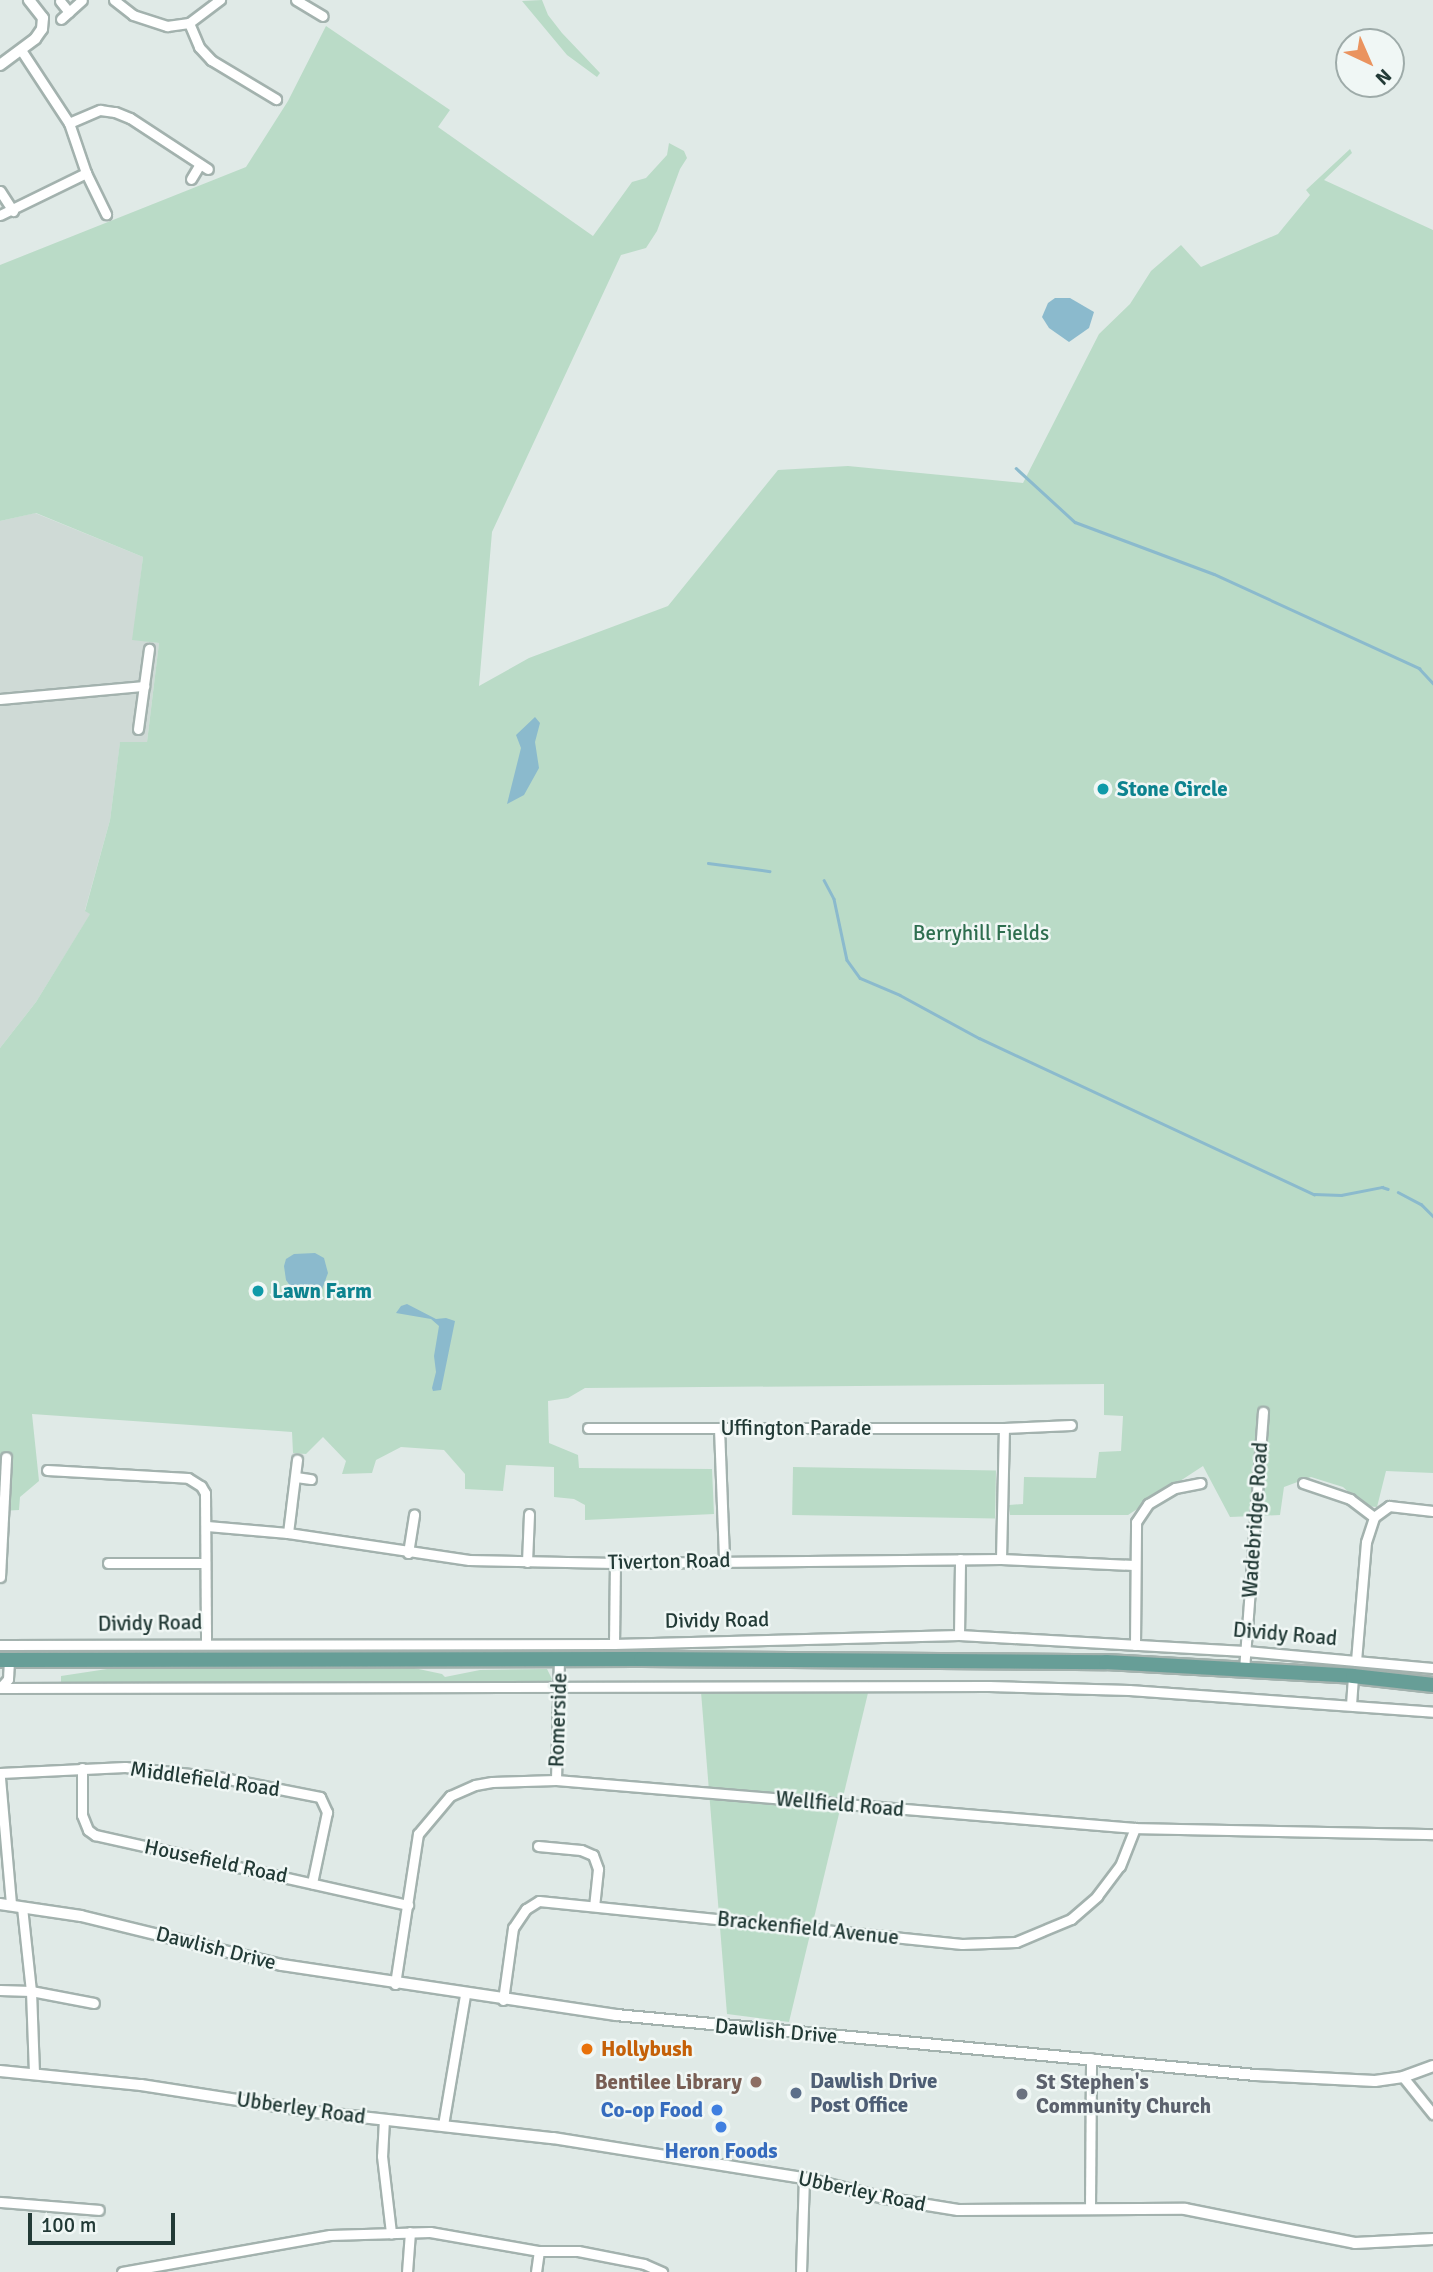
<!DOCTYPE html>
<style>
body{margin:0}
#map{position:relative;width:1433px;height:2272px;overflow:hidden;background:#e0eae7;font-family:Signika,sans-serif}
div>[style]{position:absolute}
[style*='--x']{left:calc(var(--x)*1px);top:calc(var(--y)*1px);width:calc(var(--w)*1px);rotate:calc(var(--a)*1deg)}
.built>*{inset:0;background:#cfdad6}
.green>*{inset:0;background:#badbc7;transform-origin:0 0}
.water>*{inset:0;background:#8bbacd}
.stream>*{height:2.5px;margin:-1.25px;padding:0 1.25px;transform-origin:1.25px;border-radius:1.25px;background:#8bbacd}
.roads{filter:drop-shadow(2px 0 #a3b2ae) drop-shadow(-2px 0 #a3b2ae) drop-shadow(0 2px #a3b2ae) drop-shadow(0 -2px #a3b2ae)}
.minor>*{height:9px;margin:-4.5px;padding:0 4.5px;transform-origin:4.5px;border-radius:4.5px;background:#fff}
.tertiary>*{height:10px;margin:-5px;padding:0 5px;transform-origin:5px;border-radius:5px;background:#fff}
.primary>*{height:14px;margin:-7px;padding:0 7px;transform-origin:7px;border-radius:7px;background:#679e97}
.dots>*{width:19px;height:19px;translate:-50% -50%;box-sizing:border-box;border:4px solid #f0f7f5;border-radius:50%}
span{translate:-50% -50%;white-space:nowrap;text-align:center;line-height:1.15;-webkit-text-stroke:5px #f0f7f5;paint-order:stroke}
.culture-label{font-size:21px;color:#0d838f;font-weight:700}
.left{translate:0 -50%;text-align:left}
.park-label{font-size:21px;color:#2e6e4f}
.street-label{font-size:21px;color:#223a36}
.food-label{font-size:21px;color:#c56008;font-weight:700}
.service-label{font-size:21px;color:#4e5e75;font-weight:700}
.education-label{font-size:21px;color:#785e54;font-weight:700}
.right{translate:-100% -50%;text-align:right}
.worship-label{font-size:21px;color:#5b616d;font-weight:700}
.shop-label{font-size:21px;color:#366cbe;font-weight:700}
.north{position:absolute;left:1335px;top:28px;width:70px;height:70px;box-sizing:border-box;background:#f0f7f5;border:2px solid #9eaba9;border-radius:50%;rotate:136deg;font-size:19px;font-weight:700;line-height:28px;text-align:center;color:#223a36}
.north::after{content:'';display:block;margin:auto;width:24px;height:32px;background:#ea935e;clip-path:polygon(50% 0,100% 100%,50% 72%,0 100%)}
.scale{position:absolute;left:28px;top:2213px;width:147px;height:32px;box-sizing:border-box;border:4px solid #223a36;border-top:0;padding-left:9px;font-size:21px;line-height:24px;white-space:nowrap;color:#223a36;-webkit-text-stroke:5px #f0f7f5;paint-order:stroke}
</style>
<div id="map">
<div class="built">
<i style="clip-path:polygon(35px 513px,143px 557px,133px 639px,159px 643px,147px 742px,120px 743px,110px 820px,85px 910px,91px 913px,36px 1002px,0 1048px,0 521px)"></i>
</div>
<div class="green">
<i style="clip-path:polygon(542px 0,548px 15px,562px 33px,600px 73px,597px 77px,567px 55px,522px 1px)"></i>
<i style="clip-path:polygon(326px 26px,450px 110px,438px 127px,593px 236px,632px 182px,646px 178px,667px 155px,669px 143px,684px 151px,687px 158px,680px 169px,657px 231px,646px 248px,621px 255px,492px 532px,479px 686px,529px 658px,668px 606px,778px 470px,848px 466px,1023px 483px,1099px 334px,1130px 304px,1151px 271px,1181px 245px,1201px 267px,1278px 234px,1310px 195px,1306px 190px,1350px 149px,1352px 153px,1324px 180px,1433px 230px,1433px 1473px,1386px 1471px,1377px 1507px,1364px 1506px,1343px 1487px,1311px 1477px,1284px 1487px,1280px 1515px,1230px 1517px,1203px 1466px,1128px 1515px,1010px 1515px,1009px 1505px,1023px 1504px,1024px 1477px,1096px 1478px,1099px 1452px,1121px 1451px,1123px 1416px,1104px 1415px,1104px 1384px,585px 1388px,568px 1398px,548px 1401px,549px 1443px,578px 1455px,579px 1468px,712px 1469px,714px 1514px,585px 1520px,585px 1505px,574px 1499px,554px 1497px,554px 1467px,506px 1465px,503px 1491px,465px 1489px,465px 1474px,444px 1450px,401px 1447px,376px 1460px,372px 1473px,342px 1474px,346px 1461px,323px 1437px,306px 1454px,293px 1453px,292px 1432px,32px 1414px,39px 1481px,20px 1497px,19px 1510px,0 1511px,0 1048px,36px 1002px,90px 914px,85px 911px,110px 820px,120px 742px,147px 742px,159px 643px,132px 640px,143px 557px,36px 513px,0 521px,0 265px,246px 167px,288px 101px)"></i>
<i style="left:793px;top:1467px;width:203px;height:48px;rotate:1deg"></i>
<i style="clip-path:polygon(414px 1668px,442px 1674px,445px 1677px,480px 1670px,547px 1669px,552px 1679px,550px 1683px,61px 1685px,61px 1676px,107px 1669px)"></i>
<i style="clip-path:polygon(701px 1692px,868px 1693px,789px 2022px,727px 2014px)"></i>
</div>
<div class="water">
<i style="clip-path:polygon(1055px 298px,1070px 298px,1094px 312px,1089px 328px,1069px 342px,1049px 328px,1042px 317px,1048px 303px)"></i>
<i style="clip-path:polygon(535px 717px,540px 723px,535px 742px,539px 768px,524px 795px,507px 804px,521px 748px,516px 735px)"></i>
<i style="clip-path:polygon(315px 1253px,324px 1258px,328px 1273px,321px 1292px,310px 1296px,291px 1287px,286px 1280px,284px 1266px,286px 1259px,294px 1254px)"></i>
<i style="clip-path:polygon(407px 1304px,436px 1319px,446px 1318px,455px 1321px,441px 1390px,433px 1391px,432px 1388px,436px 1372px,434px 1356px,439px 1326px,431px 1319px,396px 1313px,401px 1306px)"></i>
</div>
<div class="stream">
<i style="--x:1016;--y:468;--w:80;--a:42.5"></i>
<i style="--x:1075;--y:522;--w:148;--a:20.5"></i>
<i style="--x:1214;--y:574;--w:226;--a:24.6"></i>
<i style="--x:1419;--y:668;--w:21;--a:47"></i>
<i style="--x:708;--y:863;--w:62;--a:7.5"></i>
<i style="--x:824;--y:880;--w:21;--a:62"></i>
<i style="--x:834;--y:899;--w:62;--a:78"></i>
<i style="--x:847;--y:960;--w:22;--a:54"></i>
<i style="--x:860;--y:978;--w:43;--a:23"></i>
<i style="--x:900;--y:995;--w:90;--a:28.6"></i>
<i style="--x:979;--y:1038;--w:370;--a:25"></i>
<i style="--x:1314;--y:1194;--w:27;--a:2"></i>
<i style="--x:1341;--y:1195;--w:42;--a:-11"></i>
<i style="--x:1382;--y:1187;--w:6;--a:18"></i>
<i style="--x:1398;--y:1192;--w:26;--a:28"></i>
<i style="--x:1421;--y:1204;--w:17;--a:45"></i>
</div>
<div class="roads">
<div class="minor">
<i style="--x:114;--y:0;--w:24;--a:38"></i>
<i style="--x:133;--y:15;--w:36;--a:18"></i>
<i style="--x:167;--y:26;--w:22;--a:-8"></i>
<i style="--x:189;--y:23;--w:39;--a:-37"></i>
<i style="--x:296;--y:0;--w:31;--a:31"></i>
<i style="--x:60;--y:1;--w:14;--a:51"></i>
<i style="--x:61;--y:19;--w:28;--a:-42"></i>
<i style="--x:189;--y:23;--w:26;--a:67"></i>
<i style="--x:199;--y:47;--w:18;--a:47"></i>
<i style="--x:211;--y:60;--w:76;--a:31"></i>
<i style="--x:21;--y:50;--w:87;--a:56.7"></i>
<i style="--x:69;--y:123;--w:53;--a:71.2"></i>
<i style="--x:86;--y:173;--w:46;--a:64"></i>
<i style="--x:69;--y:123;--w:34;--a:-23"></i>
<i style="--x:100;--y:110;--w:15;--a:8"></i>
<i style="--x:115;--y:112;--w:16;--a:22"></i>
<i style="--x:130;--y:118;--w:93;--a:33.2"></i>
<i style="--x:191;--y:179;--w:17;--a:-59"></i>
<i style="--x:0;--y:191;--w:24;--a:57"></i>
<i style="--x:0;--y:215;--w:96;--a:-26"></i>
<i style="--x:0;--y:699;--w:145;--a:-5.2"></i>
<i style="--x:138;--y:729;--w:81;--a:-82.2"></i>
<i style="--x:588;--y:1428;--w:416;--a:0"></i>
<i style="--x:1004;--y:1428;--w:67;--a:-2.6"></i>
<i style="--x:719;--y:1428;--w:131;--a:87.8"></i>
<i style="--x:47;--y:1470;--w:141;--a:3.2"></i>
<i style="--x:188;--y:1478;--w:15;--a:32"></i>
<i style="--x:201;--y:1486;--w:8;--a:60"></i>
<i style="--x:205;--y:1493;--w:150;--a:89.6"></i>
<i style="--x:296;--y:1477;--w:15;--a:8"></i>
<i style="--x:1303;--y:1483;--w:50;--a:18.8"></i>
<i style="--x:1350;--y:1499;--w:30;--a:37"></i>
<i style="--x:207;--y:1526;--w:81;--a:4.9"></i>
<i style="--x:288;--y:1533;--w:183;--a:8.5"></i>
<i style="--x:469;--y:1560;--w:146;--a:1.2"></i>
<i style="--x:615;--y:1563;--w:386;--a:-0.6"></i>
<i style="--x:1001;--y:1559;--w:133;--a:2.6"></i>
<i style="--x:288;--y:1533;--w:74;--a:-83"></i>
<i style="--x:408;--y:1553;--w:39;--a:-81"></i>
<i style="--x:1001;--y:1559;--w:131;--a:-88.7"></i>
<i style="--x:527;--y:1562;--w:48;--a:-87.6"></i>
<i style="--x:108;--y:1563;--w:97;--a:0"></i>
<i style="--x:0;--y:1577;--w:120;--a:-87.1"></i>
<i style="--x:959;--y:1635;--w:76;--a:-89.2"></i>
<i style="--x:614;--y:1644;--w:81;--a:-89.3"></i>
<i style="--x:0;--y:1645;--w:614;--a:-0.09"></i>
<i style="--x:614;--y:1644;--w:345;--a:-1.5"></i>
<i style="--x:959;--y:1635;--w:286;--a:3.2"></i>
<i style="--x:1245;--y:1651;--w:189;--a:5.2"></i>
<i style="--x:1135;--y:1645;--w:123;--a:-89.5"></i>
<i style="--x:1136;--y:1522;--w:22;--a:-56"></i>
<i style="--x:1148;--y:1504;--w:31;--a:-31"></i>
<i style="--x:1175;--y:1488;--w:26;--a:-11"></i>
<i style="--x:1356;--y:1661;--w:119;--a:-85.2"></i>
<i style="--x:1366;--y:1542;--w:26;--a:-72"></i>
<i style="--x:1374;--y:1517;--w:19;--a:-36"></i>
<i style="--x:1389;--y:1506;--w:44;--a:6.5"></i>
<i style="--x:1244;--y:1670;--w:259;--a:-85.8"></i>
<i style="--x:0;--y:1688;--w:989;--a:-0.12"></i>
<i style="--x:989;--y:1686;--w:140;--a:1.6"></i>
<i style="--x:1129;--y:1690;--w:305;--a:4.1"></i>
<i style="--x:0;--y:1688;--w:12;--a:-48"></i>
<i style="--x:8;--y:1679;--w:18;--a:-87"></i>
<i style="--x:1351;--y:1705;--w:29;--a:-86"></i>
<i style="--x:82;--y:1768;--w:47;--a:90"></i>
<i style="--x:82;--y:1815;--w:16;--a:68"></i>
<i style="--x:88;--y:1830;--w:9;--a:36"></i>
<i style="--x:95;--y:1835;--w:321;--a:12.6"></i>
<i style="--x:0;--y:1773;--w:125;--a:-2.7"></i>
<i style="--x:125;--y:1767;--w:94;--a:6.1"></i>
<i style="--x:218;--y:1777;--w:104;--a:11.1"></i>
<i style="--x:320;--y:1797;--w:17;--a:65"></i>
<i style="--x:327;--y:1812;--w:73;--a:101.9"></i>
<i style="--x:0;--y:1778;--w:127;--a:85"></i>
<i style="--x:556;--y:1780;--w:120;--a:-88.6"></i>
<i style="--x:538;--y:1846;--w:43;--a:5.3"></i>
<i style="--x:581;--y:1850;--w:13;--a:23"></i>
<i style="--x:593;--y:1855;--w:15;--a:70"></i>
<i style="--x:598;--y:1869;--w:36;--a:96"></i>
<i style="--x:22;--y:1907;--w:84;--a:83.9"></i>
<i style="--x:31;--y:1991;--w:83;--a:87.9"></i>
<i style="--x:395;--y:1984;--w:152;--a:-81.3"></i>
<i style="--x:418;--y:1834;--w:50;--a:-49.9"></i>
<i style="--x:450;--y:1796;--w:27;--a:-24"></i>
<i style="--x:475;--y:1785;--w:17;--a:-10"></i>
<i style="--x:492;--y:1782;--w:64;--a:-1.8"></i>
<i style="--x:556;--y:1780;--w:581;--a:4.74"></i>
<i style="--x:1135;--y:1828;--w:298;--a:1.2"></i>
<i style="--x:0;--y:1990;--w:31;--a:2"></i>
<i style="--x:31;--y:1991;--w:64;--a:10.8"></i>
<i style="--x:503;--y:2000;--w:73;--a:-82.1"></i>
<i style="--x:513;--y:1928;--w:23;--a:-56"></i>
<i style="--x:526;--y:1909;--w:15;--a:-32"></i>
<i style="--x:539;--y:1901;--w:425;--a:5.8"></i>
<i style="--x:962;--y:1944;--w:54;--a:-2.1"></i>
<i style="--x:1016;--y:1942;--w:60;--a:-22.7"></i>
<i style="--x:1071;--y:1919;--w:35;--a:-41"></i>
<i style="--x:1097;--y:1896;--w:38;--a:-53"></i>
<i style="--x:1120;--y:1866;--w:41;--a:-68.5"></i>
<i style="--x:1403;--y:2077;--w:48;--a:51"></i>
<i style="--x:384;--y:2119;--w:37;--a:93"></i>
<i style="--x:382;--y:2156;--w:78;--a:83.3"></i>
<i style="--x:443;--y:2125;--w:132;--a:-80.4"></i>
<i style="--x:0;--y:2202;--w:99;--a:4.6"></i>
<i style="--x:1090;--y:2208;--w:150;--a:-89.6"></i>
<i style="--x:122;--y:2272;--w:211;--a:-10.1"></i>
<i style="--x:330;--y:2235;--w:100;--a:-1.7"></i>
<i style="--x:430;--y:2232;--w:111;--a:9.9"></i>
<i style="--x:539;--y:2251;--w:39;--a:0"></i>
<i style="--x:578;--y:2251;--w:67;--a:11.1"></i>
<i style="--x:644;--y:2264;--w:20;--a:24"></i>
<i style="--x:407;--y:2272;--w:40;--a:-85.7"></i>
<i style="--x:536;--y:2272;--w:21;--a:-82"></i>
<i style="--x:801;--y:2272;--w:94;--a:-88.2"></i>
</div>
<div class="tertiary">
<i style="--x:0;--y:65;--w:44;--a:-36.6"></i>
<i style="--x:35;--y:39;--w:12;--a:-55"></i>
<i style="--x:42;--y:29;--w:11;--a:-85"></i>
<i style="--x:43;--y:18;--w:23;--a:-128"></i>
<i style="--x:0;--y:1904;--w:82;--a:8.4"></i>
<i style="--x:81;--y:1916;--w:207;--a:13.7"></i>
<i style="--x:282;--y:1965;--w:338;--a:8.5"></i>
<i style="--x:616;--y:2015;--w:643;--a:5.36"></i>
<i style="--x:1256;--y:2075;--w:119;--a:2.9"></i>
<i style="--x:1375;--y:2081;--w:28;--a:-8"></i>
<i style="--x:1403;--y:2077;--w:32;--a:-20"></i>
<i style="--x:0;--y:2071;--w:142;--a:5.7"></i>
<i style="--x:141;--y:2085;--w:177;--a:8.8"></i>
<i style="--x:316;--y:2112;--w:238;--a:6.3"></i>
<i style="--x:553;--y:2138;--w:254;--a:9.1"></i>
<i style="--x:804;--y:2178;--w:82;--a:14"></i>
<i style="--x:884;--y:2198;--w:75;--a:9.2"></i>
<i style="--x:958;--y:2210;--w:227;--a:-0.3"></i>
<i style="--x:1185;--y:2209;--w:173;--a:11.3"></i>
<i style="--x:1355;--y:2243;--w:78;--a:-2.9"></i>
</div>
<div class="primary">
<i style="--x:0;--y:1660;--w:641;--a:-0.09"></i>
<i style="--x:641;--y:1659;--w:465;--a:0.4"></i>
<i style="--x:1106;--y:1662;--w:247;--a:3.2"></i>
<i style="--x:1353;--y:1676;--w:81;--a:6.4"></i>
</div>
</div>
<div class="dots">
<i style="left:1103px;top:789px;background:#0f9aa8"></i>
<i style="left:258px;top:1291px;background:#0f9aa8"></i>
<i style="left:587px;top:2049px;background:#e8710a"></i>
<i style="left:756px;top:2082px;background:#8d6e63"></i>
<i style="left:796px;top:2093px;background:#5c6f8a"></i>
<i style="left:1022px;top:2094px;background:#6b7280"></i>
<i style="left:717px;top:2110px;background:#3f7fe0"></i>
<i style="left:721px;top:2127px;background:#3f7fe0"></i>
</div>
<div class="culture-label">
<span class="left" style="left:1117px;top:789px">Stone Circle</span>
<span class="left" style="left:272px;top:1291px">Lawn Farm</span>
</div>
<div class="park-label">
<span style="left:981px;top:933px">Berryhill Fields</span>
</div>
<div class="street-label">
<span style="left:796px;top:1428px">Uffington Parade</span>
<span style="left:1255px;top:1520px;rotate:-86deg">Wadebridge Road</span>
<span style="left:669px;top:1561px;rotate:-1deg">Tiverton Road</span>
<span style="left:717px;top:1620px;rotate:-1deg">Dividy Road</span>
<span style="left:150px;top:1623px;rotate:-1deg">Dividy Road</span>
<span style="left:1285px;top:1634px;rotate:5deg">Dividy Road</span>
<span style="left:558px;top:1720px;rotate:-88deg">Romerside</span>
<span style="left:205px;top:1779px;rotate:8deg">Middlefield Road</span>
<span style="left:840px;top:1804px;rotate:5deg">Wellfield Road</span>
<span style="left:216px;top:1861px;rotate:12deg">Housefield Road</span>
<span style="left:808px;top:1928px;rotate:6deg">Brackenfield Avenue</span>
<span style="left:216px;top:1948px;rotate:14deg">Dawlish Drive</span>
<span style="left:776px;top:2031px;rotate:5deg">Dawlish Drive</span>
<span style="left:301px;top:2108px;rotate:8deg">Ubberley Road</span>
<span style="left:862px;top:2191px;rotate:12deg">Ubberley Road</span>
</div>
<div class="food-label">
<span class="left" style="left:601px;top:2049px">Hollybush</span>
</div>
<div class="service-label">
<span class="left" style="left:810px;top:2093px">Dawlish Drive<br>Post Office</span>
</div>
<div class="education-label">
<span class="right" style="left:742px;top:2082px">Bentilee Library</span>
</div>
<div class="worship-label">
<span class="left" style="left:1036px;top:2094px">St Stephen's<br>Community Church</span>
</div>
<div class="shop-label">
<span class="right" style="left:703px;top:2110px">Co-op Food</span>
<span style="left:721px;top:2151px">Heron Foods</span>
</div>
<div class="north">N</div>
<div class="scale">100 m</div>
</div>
